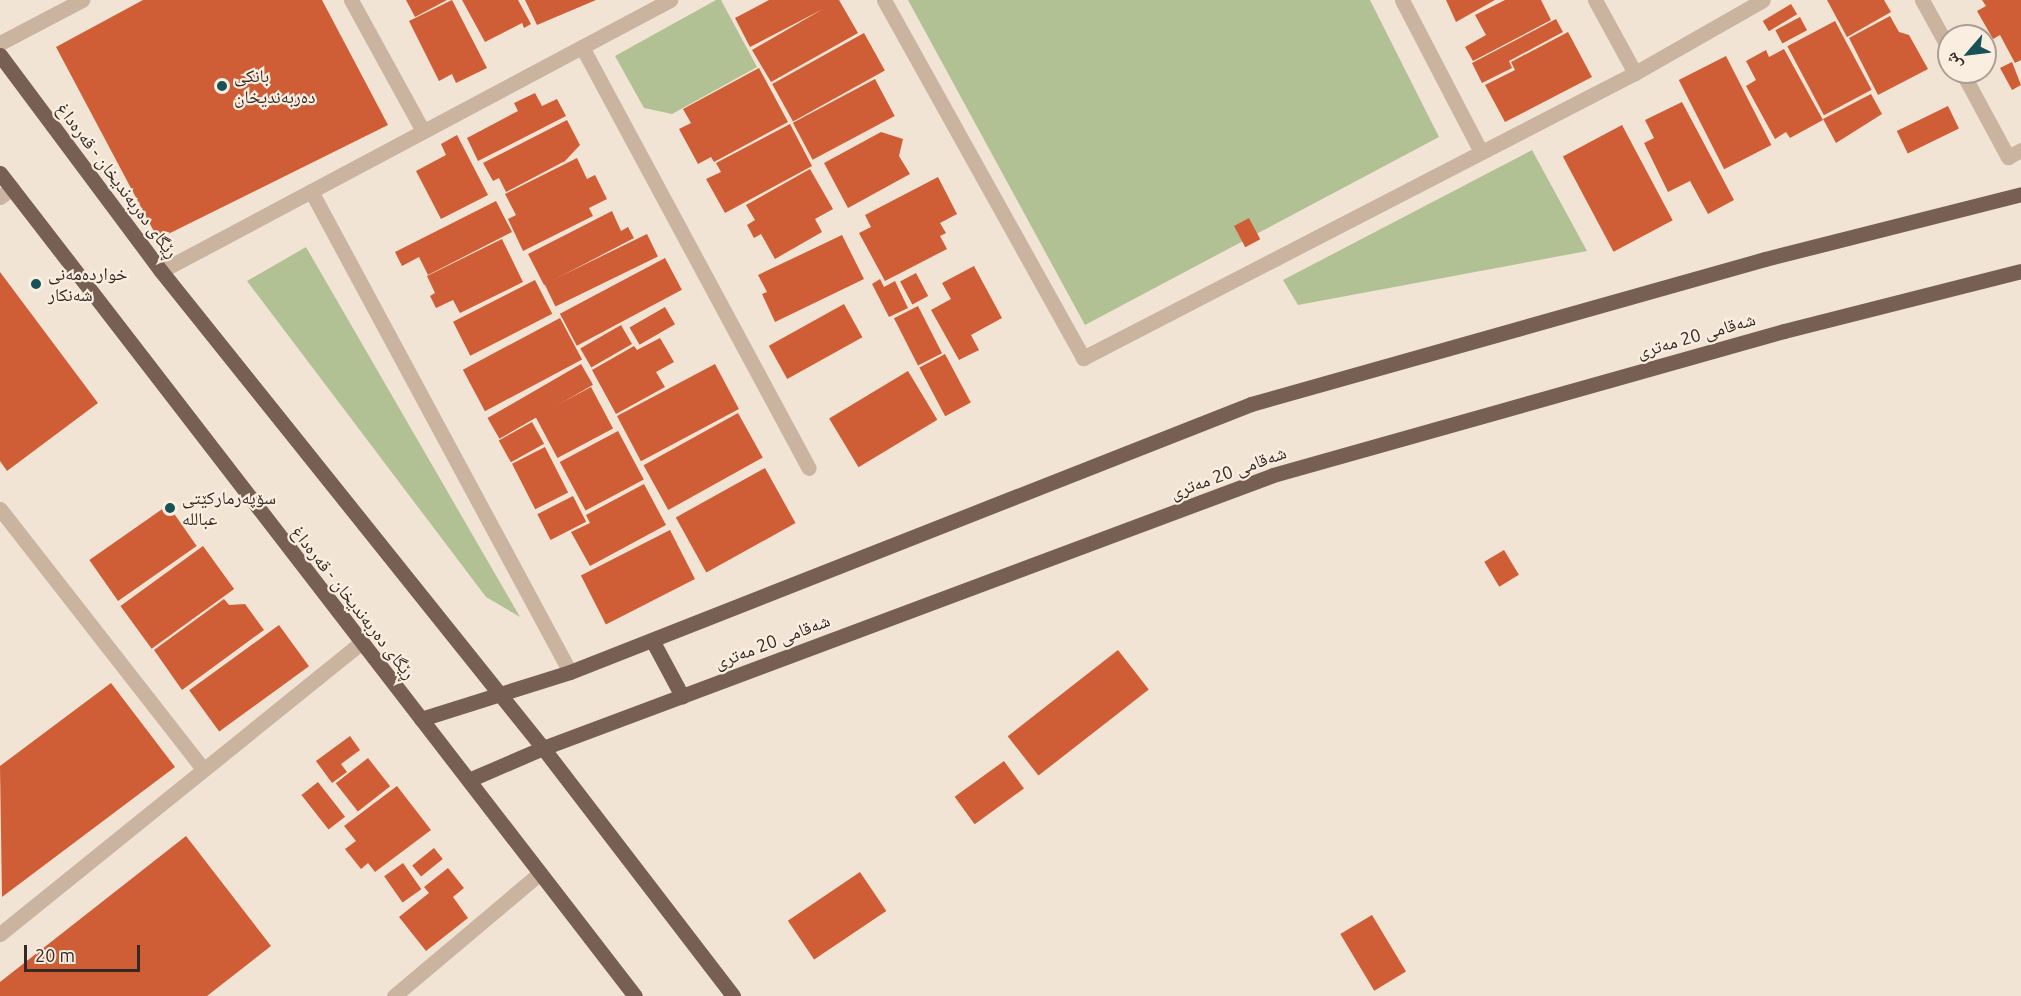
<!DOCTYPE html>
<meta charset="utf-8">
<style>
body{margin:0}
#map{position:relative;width:2021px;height:996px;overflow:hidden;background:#f2e4d4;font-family:Ubuntu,"Noto Naskh Arabic",sans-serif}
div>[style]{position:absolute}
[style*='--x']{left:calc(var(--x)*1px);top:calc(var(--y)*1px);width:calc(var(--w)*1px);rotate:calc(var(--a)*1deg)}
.green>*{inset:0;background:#b2c194}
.building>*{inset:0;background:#cf5d36;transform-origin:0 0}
.minor>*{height:15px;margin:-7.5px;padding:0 7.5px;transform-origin:7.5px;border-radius:7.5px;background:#cab4a0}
.major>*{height:15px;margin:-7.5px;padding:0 7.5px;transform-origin:7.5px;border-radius:7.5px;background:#776053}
.dots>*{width:16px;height:16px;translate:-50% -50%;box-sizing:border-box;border:3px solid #faeee0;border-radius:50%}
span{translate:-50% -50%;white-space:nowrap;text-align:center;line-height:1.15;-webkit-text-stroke:4.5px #faeee0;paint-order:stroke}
.poi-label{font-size:18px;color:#342924}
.left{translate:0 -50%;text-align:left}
.street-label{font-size:18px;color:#342924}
.north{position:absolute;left:1937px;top:24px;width:60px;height:60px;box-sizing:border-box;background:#faeee0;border:2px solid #ab9f95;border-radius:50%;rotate:242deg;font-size:16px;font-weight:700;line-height:24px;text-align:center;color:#342924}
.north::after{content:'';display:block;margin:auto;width:21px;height:27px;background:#175257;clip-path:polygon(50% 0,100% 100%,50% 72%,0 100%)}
.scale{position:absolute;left:24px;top:945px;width:116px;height:27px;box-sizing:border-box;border:3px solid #342924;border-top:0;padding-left:8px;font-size:18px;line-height:21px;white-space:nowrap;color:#342924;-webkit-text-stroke:4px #faeee0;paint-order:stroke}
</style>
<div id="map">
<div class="green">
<i style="clip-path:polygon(716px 0,721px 0,757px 67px,672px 114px,644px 108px,615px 56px)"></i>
<i style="clip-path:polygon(908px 0,1370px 0,1439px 137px,1085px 325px)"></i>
<i style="clip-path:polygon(1532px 150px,1587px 251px,1298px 305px,1283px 280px)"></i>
<i style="clip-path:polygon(306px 247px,520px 617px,486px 597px,247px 281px)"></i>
</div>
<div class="building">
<i style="clip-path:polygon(143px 0,322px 0,388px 125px,158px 239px,56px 47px)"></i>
<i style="clip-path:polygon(406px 0,447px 0,415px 17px)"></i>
<i style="clip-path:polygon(452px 0,487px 68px,456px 83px,452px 74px,439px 81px,409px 21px)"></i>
<i style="clip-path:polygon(462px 0,518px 0,531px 24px,524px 28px,522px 23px,485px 42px)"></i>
<i style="clip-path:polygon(525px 0,596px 0,537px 25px)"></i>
<i style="clip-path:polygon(769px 0,839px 0,858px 33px,771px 82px,752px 50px,823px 9px,750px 47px,735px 18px)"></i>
<i style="clip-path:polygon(1446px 0,1495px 0,1456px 22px)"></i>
<i style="clip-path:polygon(1505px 0,1541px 0,1551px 20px,1473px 61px,1465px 47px,1486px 35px,1475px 15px)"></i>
<i style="clip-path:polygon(1827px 0,1884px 0,1891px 12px,1847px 37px)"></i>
<i style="clip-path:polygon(1982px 0,2021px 0,2021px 60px,2015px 63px,2000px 35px,1993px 39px,1977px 11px,1986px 6px)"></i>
<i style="left:1791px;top:4px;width:12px;height:33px;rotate:59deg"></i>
<i style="clip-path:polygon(1890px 16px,1899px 32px,1909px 35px,1928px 69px,1878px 95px,1849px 38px)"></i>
<i style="left:1800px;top:17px;width:15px;height:28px;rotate:62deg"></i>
<i style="clip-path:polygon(1556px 19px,1563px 32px,1509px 61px,1512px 68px,1482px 83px,1472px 63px)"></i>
<i style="left:1835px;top:21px;width:78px;height:54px;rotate:62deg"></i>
<i style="clip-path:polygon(1568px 32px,1592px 77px,1505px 122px,1485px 85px,1515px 70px,1511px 62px)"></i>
<i style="left:864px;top:33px;width:43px;height:105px;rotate:61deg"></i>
<i style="clip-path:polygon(1784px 49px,1823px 120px,1790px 138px,1786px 132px,1775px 139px,1746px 86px,1756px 80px,1746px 61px,1766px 50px,1769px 57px)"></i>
<i style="left:1726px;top:56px;width:100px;height:53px;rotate:63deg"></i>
<i style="clip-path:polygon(2012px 62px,2021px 85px,2012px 90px,2000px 68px)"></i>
<i style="clip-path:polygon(759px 68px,788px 122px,714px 162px,711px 157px,698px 164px,679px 129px,691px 123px,683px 109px)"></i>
<i style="left:875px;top:79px;width:42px;height:93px;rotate:62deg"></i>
<i style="clip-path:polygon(535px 93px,542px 106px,557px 99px,566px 116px,478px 161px,467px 138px,518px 111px,514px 103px)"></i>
<i style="clip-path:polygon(1871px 94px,1882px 114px,1836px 143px,1823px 119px)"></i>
<i style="clip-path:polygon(1682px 102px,1734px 200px,1708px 214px,1690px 181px,1668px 192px,1644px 143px,1654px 138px,1645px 120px)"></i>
<i style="left:1948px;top:106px;width:25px;height:57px;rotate:64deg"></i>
<i style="clip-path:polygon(567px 120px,580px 145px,565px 161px,506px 192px,499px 178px,493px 181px,483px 163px)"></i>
<i style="clip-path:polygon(790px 124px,812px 166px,725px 213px,706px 179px,721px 172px,716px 163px)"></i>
<i style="left:1622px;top:125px;width:108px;height:67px;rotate:62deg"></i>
<i style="clip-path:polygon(881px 132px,903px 139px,899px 156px,910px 174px,848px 208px,824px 163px)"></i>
<i style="clip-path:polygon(457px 135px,488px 195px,441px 219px,416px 171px,446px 155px,441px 144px)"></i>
<i style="clip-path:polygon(577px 158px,587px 179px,595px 175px,607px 199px,589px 208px,593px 216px,523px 251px,508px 219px,516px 215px,505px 194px)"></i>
<i style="clip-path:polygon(810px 169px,833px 209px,815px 219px,822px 232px,775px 259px,761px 234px,754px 238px,747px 225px,755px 220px,746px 205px)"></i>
<i style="clip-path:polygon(938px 177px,957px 214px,940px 223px,946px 233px,940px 236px,947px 249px,885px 281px,859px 233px,871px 227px,865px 215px)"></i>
<i style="clip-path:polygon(496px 201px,512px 232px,428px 275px,419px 257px,402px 266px,395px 252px)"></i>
<i style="clip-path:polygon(612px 211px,621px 231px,628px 227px,634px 238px,544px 285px,528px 254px)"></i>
<i style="left:1249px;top:218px;width:24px;height:17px;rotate:62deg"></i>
<i style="left:647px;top:234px;width:25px;height:114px;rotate:64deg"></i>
<i style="clip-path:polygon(842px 235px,864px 279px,775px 322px,762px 294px,767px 292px,758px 275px)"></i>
<i style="clip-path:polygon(502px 239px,523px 282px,460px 313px,453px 300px,436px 308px,430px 296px,435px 293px,427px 276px)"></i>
<i style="left:665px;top:258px;width:36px;height:119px;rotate:62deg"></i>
<i style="clip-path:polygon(974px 266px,1002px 318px,971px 335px,979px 350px,959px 360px,931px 310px,951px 299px,942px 283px)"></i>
<i style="clip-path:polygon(0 272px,98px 403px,7px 471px,0 461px)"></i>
<i style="left:916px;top:273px;width:26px;height:18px;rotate:62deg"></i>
<i style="clip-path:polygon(880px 279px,884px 287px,895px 281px,908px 308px,889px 317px,872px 284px)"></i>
<i style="left:535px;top:280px;width:38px;height:92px;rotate:63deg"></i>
<i style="left:844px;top:304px;width:38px;height:86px;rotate:61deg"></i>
<i style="left:918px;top:306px;width:53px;height:27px;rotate:63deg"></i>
<i style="left:665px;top:307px;width:20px;height:41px;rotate:60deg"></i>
<i style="left:560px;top:318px;width:47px;height:110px;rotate:62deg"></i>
<i style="left:621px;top:325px;width:22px;height:47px;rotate:60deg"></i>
<i style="clip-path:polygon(660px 338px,674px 362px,656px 372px,665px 387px,616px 414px,592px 370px,634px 346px,637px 350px)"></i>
<i style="left:945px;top:354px;width:55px;height:29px;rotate:62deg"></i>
<i style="left:581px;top:364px;width:24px;height:108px;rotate:60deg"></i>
<i style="left:715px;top:364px;width:51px;height:111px;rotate:62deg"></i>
<i style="left:908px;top:371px;width:57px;height:92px;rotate:59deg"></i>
<i style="left:591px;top:387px;width:47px;height:63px;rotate:62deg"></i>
<i style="left:738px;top:413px;width:51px;height:108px;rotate:61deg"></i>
<i style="left:532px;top:422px;width:25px;height:38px;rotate:61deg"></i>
<i style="left:618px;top:431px;width:55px;height:66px;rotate:62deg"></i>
<i style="left:545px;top:447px;width:51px;height:37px;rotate:63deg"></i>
<i style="left:765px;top:468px;width:63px;height:102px;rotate:61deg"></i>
<i style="clip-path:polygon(644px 484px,666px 525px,590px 566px,571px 532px,590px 523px,586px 515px)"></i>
<i style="left:573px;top:496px;width:29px;height:40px;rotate:63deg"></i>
<i style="left:168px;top:505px;width:50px;height:96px;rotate:55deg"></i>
<i style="left:670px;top:530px;width:55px;height:100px;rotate:63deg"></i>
<i style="left:203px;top:546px;width:53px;height:102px;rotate:54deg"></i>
<i style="left:1504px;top:550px;width:29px;height:23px;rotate:59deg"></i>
<i style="clip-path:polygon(224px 599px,229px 605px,245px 604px,264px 630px,182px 690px,154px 650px)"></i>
<i style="left:279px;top:625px;width:51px;height:111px;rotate:54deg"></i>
<i style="left:1118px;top:650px;width:50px;height:140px;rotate:52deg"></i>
<i style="clip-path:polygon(111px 683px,175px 767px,2px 897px,0 766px)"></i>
<i style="clip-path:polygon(350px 736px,360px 750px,341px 764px,347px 772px,332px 783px,316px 761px)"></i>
<i style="left:368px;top:758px;width:36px;height:41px;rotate:52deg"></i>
<i style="left:1004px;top:761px;width:34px;height:61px;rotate:54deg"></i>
<i style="left:318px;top:782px;width:44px;height:21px;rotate:52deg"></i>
<i style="clip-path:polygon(397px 786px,431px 830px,375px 872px,368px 863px,361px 869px,345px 849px,356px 841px,344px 826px)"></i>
<i style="clip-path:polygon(186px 836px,271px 946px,207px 996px,0 996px,0 982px)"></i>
<i style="left:434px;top:848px;width:14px;height:28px;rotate:51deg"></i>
<i style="left:403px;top:863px;width:32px;height:23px;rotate:55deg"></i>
<i style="clip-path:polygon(448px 868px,464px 888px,453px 897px,468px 918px,426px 951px,399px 917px,429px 893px,424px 887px)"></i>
<i style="left:860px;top:872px;width:47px;height:87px;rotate:56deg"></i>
<i style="left:1372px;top:915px;width:66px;height:37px;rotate:59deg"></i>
</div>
<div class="minor">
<i style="--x:351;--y:0;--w:149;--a:61.2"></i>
<i style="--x:884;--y:0;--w:410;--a:60.9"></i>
<i style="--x:1083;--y:358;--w:621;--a:-27.31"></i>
<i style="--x:1635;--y:73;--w:147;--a:-29.7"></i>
<i style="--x:1402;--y:0;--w:171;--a:62.5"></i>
<i style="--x:1595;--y:0;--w:83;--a:61.3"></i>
<i style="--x:1922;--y:0;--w:56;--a:61.1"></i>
<i style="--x:0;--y:43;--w:93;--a:-27.7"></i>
<i style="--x:582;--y:47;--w:478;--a:61.7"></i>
<i style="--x:1962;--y:72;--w:97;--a:61.6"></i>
<i style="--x:2008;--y:157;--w:15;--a:-28"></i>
<i style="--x:311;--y:191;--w:546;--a:61.7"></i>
<i style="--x:0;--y:197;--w:15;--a:-37"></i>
<i style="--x:161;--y:271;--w:577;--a:-28.03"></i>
<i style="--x:0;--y:509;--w:330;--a:52"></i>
<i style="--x:0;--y:934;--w:462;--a:-38.9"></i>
<i style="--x:394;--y:996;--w:189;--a:-40.1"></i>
</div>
<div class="major">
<i style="--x:0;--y:55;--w:269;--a:53.3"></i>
<i style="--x:161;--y:271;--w:611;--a:51.31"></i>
<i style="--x:543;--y:748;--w:312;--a:52.5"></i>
<i style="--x:0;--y:173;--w:1039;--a:52.35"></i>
<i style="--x:652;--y:640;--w:64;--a:61.8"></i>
<i style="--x:421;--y:719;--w:156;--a:-17.5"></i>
<i style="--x:570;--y:672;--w:732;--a:-21.48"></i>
<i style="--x:1251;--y:404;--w:534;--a:-15.75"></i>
<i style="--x:1765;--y:259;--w:264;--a:-14.2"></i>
<i style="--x:471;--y:779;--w:78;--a:-23.3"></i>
<i style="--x:543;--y:748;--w:779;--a:-20.5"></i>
<i style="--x:1273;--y:475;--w:531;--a:-15.74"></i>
<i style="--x:1784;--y:331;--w:244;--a:-14.2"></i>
</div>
<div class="dots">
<i style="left:222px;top:86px;background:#175257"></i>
<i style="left:36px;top:284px;background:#175257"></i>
<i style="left:170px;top:508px;background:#175257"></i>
</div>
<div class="poi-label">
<span class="left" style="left:234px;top:86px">بانکی<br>دەربەندیخان</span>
<span class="left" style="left:48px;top:284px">خواردەمەنی<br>شەنکار</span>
<span class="left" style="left:182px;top:508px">سۆپه‌رماركێتى<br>عبالله</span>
</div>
<div class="street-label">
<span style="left:118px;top:180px;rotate:53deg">ڕێگای دەربەندیخان - قەرەداغ</span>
<span style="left:1696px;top:335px;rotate:-16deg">شەقامی 20 مەتری</span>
<span style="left:1228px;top:472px;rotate:-20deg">شەقامی 20 مەتری</span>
<span style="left:354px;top:602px;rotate:52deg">ڕێگای دەربەندیخان - قەرەداغ</span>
<span style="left:772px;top:641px;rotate:-21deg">شەقامی 20 مەتری</span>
</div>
<div class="north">ش</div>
<div class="scale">20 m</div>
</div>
